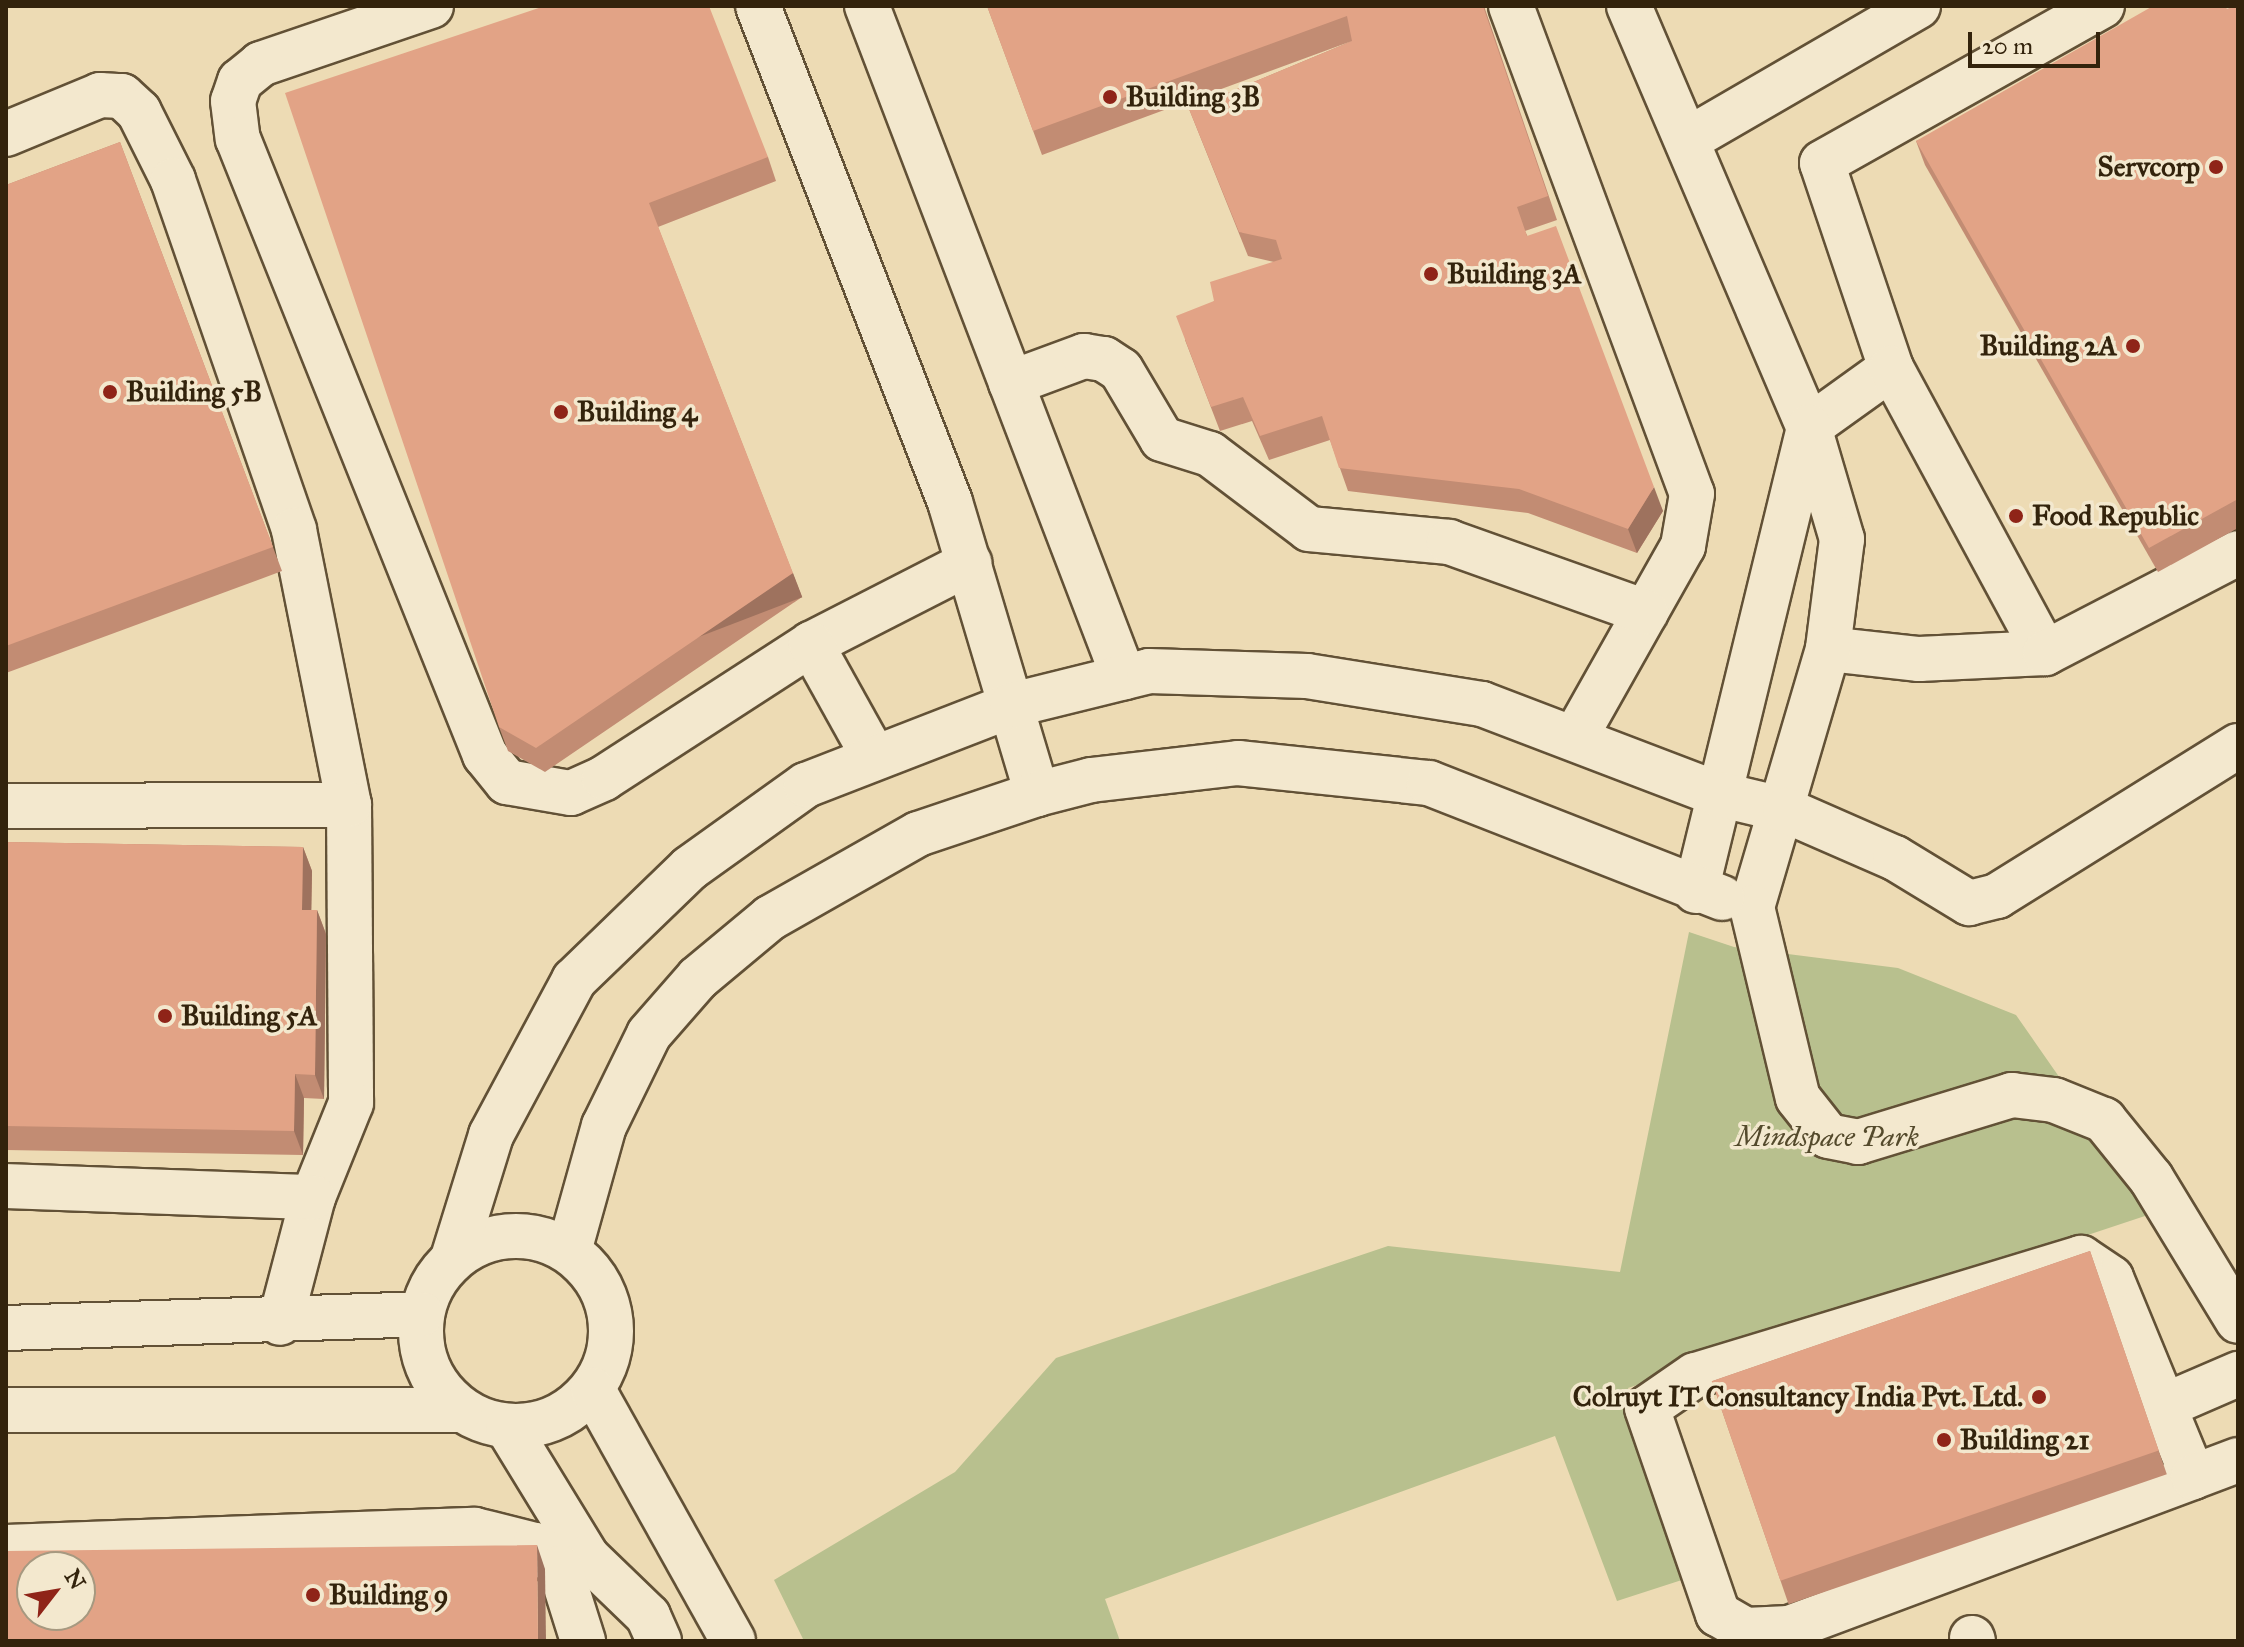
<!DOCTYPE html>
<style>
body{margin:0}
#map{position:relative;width:2244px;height:1647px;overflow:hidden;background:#eddbb4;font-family:"IM FELL Great Primer",serif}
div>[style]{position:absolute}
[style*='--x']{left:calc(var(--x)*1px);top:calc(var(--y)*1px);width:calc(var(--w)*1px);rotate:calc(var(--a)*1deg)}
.green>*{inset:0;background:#b8c08e}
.roads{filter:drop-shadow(2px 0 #625136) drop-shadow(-2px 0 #625136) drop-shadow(0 2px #625136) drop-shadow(0 -2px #625136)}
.minor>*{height:44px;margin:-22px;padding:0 22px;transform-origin:22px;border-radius:22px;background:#f3e8ce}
.minor>.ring{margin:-22px;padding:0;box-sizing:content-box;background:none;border:44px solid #f3e8ce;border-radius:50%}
.wall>*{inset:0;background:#c28c73;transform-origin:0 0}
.shaded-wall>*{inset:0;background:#9e725e;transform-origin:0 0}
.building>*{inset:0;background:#e2a386;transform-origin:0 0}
.dots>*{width:22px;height:22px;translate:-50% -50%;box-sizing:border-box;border:4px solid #f3e8ce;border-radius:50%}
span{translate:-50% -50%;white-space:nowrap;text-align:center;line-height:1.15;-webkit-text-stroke:7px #f3e8ce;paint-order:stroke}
.poi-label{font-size:28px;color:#33230c;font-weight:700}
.left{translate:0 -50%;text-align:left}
.right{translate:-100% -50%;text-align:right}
.park-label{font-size:28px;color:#544a2c;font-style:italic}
.frame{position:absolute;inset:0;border:8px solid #33230c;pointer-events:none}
.north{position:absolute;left:16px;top:1551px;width:80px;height:80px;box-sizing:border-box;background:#f3e8ce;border:2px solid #a69980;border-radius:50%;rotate:59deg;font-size:22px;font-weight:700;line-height:32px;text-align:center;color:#33230c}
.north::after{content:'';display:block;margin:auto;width:28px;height:36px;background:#8f2418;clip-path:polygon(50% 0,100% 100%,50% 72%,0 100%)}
.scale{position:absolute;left:1968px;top:32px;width:132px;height:36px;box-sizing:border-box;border:4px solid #33230c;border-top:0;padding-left:10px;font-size:24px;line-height:28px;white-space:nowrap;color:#33230c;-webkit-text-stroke:6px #f3e8ce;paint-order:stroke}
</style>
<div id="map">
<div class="green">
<i style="clip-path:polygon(1689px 932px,1734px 947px,1898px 968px,2016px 1015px,2154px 1213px,1628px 1388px,1688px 1578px,1617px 1601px,1555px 1436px,1105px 1599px,1120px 1641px,804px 1641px,774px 1580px,955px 1472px,1056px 1358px,1388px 1246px,1620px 1272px)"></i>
</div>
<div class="roads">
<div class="minor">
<i style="--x:431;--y:6;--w:180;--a:161.2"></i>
<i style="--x:261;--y:64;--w:27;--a:141"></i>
<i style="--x:240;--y:81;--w:21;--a:109"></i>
<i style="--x:233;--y:101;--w:38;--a:83"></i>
<i style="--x:238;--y:139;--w:664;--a:68.15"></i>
<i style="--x:485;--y:755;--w:35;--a:51"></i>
<i style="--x:507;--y:782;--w:65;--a:9.8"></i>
<i style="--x:571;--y:793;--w:36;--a:-24"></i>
<i style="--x:604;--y:778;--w:247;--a:-32.9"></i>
<i style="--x:811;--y:644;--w:178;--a:-27.1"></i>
<i style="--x:758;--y:6;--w:532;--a:68.84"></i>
<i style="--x:950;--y:502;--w:305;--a:73.4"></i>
<i style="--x:867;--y:6;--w:719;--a:69.07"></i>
<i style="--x:1511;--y:6;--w:520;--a:69.65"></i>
<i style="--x:1692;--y:494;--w:53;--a:99.8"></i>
<i style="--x:1683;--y:546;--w:220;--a:119.4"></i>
<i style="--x:1629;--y:6;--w:458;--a:66.9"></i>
<i style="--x:1809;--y:427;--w:101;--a:-35.7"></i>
<i style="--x:1891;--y:368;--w:216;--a:-108.6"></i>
<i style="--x:1822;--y:163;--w:321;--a:-29.3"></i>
<i style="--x:6;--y:134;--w:102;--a:-22.5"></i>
<i style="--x:100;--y:95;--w:22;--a:3"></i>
<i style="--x:122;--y:96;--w:23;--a:43"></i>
<i style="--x:139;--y:112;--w:76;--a:63.4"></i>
<i style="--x:173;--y:180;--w:370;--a:70.9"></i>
<i style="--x:294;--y:530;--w:280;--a:78.7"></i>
<i style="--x:349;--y:805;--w:298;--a:89.6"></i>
<i style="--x:351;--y:1103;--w:101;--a:112"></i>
<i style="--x:313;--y:1197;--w:130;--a:104.7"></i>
<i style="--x:1687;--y:140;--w:267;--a:-30.1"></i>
<i style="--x:1891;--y:368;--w:324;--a:61.6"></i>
<i style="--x:1011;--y:383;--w:78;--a:-20.3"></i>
<i style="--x:1084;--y:356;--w:20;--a:9"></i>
<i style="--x:1104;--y:359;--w:20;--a:33"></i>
<i style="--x:1121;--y:370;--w:80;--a:59.3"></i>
<i style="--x:1162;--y:439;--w:50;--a:17.4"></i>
<i style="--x:1210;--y:454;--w:124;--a:37.1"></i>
<i style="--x:1309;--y:529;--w:141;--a:5.3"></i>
<i style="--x:1449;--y:542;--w:209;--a:19.6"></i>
<i style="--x:811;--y:644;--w:129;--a:60.9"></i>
<i style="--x:1828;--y:649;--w:92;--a:6.3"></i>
<i style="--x:1919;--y:659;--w:126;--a:-2.7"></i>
<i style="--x:2045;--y:653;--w:217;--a:-27.4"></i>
<i style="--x:6;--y:806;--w:343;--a:-0.2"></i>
<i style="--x:1696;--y:891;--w:478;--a:-76.3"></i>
<i style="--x:1809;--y:427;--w:117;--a:73.6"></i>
<i style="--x:1842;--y:539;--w:111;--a:97.3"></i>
<i style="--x:1828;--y:649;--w:269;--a:106.4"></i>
<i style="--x:1752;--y:907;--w:196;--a:76.5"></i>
<i style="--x:1798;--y:1098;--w:48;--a:51.7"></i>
<i style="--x:1828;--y:1136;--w:31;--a:11"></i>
<i style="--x:1858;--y:1142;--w:161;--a:-17"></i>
<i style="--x:2012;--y:1095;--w:42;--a:6.8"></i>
<i style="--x:2054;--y:1100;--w:54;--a:21.8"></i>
<i style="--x:2104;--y:1120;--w:75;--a:51"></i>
<i style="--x:2151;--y:1178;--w:167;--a:58.7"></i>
<i style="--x:6;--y:1186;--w:307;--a:2.1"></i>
<i class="ring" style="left:421px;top:1236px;width:146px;height:146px"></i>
<i style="--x:569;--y:1251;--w:130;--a:-74.4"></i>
<i style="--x:604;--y:1126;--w:102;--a:-63.9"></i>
<i style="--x:649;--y:1034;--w:74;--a:-48.8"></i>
<i style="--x:698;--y:978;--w:94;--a:-39.8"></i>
<i style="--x:770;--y:918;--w:170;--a:-29.6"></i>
<i style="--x:918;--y:834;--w:126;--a:-18.6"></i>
<i style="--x:1037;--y:794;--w:56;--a:-14.5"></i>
<i style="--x:1091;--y:780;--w:148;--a:-6.6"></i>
<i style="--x:1238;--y:763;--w:192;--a:6"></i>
<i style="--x:1429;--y:783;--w:315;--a:21.4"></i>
<i style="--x:453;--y:1258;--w:129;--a:-72.8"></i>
<i style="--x:491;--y:1135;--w:176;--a:-61.8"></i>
<i style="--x:574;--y:980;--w:161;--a:-44"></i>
<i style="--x:690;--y:868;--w:143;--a:-35.6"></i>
<i style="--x:806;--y:785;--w:221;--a:-21.2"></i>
<i style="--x:1012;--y:705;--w:141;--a:-13.9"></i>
<i style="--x:1149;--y:671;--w:158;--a:1.8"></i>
<i style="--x:1307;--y:676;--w:177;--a:9.1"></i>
<i style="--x:1482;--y:704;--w:253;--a:20.9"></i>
<i style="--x:1718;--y:794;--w:69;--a:13.4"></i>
<i style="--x:1785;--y:810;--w:120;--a:23.6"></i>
<i style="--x:1895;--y:858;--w:87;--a:31.3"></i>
<i style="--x:1969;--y:903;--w:29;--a:-14"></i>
<i style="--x:1997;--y:896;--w:284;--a:-31.9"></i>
<i style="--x:6;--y:1328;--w:415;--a:-1.9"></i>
<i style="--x:593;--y:1390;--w:287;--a:60.8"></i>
<i style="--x:2164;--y:1406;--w:81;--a:-23.4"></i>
<i style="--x:6;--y:1410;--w:454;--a:0"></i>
<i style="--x:508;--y:1428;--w:151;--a:58.5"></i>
<i style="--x:587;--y:1557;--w:85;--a:44"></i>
<i style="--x:648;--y:1616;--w:27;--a:66"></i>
<i style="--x:2193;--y:1477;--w:215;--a:-112.4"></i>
<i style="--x:2111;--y:1278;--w:36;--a:-146"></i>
<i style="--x:2081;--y:1258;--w:403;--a:163.1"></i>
<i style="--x:1695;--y:1375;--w:58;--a:145.5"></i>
<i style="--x:1647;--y:1408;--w:218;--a:71"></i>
<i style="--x:1718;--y:1614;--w:32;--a:30"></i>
<i style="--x:1746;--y:1630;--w:43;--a:-2.7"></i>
<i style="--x:1789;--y:1628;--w:431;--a:-20.5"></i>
<i style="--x:2193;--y:1477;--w:48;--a:-20.7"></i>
<i style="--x:6;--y:1547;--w:469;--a:-2.1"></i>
<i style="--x:475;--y:1530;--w:62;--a:14"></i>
<i style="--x:535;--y:1545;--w:34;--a:43"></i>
<i style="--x:560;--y:1568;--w:77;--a:72.5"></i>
<i style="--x:1972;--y:1638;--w:3;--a:72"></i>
</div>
</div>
<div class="wall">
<i style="clip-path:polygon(545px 6px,768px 157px,776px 181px,658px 227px,802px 597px,545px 772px,508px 751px,499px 727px)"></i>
<i style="clip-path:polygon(987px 6px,1484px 6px,1557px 220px,1525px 231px,1663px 511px,1637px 553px,1528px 513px,1348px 491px,1330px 440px,1269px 460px,1252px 421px,1220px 431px,1185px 340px,1214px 301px,1274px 262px,1248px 256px,1189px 109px,1352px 41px,1042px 155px)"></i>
<i style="clip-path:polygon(2238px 6px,2238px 528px,2158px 572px,1925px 165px,1916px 141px)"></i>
<i style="clip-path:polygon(120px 142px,282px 571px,6px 673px,6px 185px)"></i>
<i style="clip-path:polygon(6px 842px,303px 847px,312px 871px,311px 910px,317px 910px,326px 934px,324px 1099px,304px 1098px,303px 1155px,6px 1150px)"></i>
<i style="left:2090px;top:1251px;width:236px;height:400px;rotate:71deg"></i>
</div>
<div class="shaded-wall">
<i style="clip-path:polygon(1654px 487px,1663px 511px,1637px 553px,1628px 529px)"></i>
<i style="left:793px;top:573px;width:26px;height:311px;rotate:69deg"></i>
<i style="clip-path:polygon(303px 847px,312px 871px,311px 934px,302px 910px)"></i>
<i style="clip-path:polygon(317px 910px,326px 934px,324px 1099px,315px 1075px)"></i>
<i style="clip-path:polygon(295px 1074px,304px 1098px,303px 1155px,294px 1131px)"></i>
<i style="clip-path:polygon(537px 1545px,545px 1569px,546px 1641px,538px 1641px)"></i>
</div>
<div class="building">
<i style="clip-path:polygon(545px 6px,709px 6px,768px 157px,649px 203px,793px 573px,536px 748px,499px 727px,285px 93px)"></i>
<i style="clip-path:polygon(987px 6px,1483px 6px,1548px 196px,1517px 207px,1527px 236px,1556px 226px,1654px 487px,1628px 529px,1519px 489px,1339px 468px,1322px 416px,1260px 436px,1243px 397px,1211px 407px,1176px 316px,1214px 301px,1210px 282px,1282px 259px,1276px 240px,1239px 232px,1189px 109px,1352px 41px,1347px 16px,1033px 131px)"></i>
<i style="clip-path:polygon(2153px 6px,2225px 6px,2227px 9px,2234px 6px,2238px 6px,2238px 499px,2149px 548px,1916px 141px)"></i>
<i style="clip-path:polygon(120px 142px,273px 547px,6px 646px,6px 185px)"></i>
<i style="clip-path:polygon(6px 842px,303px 847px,302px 910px,317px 910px,315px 1075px,295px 1074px,294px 1131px,6px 1126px)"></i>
<i style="left:2090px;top:1251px;width:211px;height:400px;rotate:71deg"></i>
<i style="clip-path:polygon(evenodd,537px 1545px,538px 1641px,6px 1641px,6px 1551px,537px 1545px,32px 1567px,80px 1567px,80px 1615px,32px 1615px,32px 1567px)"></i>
</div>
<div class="dots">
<i style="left:1110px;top:97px;background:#8f2418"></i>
<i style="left:2216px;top:167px;background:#8f2418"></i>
<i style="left:1431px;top:274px;background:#8f2418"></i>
<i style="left:2133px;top:346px;background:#8f2418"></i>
<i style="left:110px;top:392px;background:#8f2418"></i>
<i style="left:561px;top:412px;background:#8f2418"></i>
<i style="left:2016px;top:516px;background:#8f2418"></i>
<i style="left:165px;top:1016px;background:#8f2418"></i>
<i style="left:2039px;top:1397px;background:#8f2418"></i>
<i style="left:1944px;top:1440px;background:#8f2418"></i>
<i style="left:313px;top:1595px;background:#8f2418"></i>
</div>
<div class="poi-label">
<span class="left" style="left:1126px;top:97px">Building 3B</span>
<span class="right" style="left:2200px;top:167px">Servcorp</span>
<span class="left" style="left:1447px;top:274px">Building 3A</span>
<span class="right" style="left:2117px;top:346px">Building 2A</span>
<span class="left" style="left:126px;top:392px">Building 5B</span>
<span class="left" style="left:577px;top:412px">Building 4</span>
<span class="left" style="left:2032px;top:516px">Food Republic</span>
<span class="left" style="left:181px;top:1016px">Building 5A</span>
<span class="right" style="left:2023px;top:1397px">Colruyt IT Consultancy India Pvt. Ltd.</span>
<span class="left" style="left:1960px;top:1440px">Building 21</span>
<span class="left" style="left:329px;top:1595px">Building 9</span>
</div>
<div class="park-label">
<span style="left:1827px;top:1137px">Mindspace Park</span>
</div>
<div class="frame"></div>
<div class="north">N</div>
<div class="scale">20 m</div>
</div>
